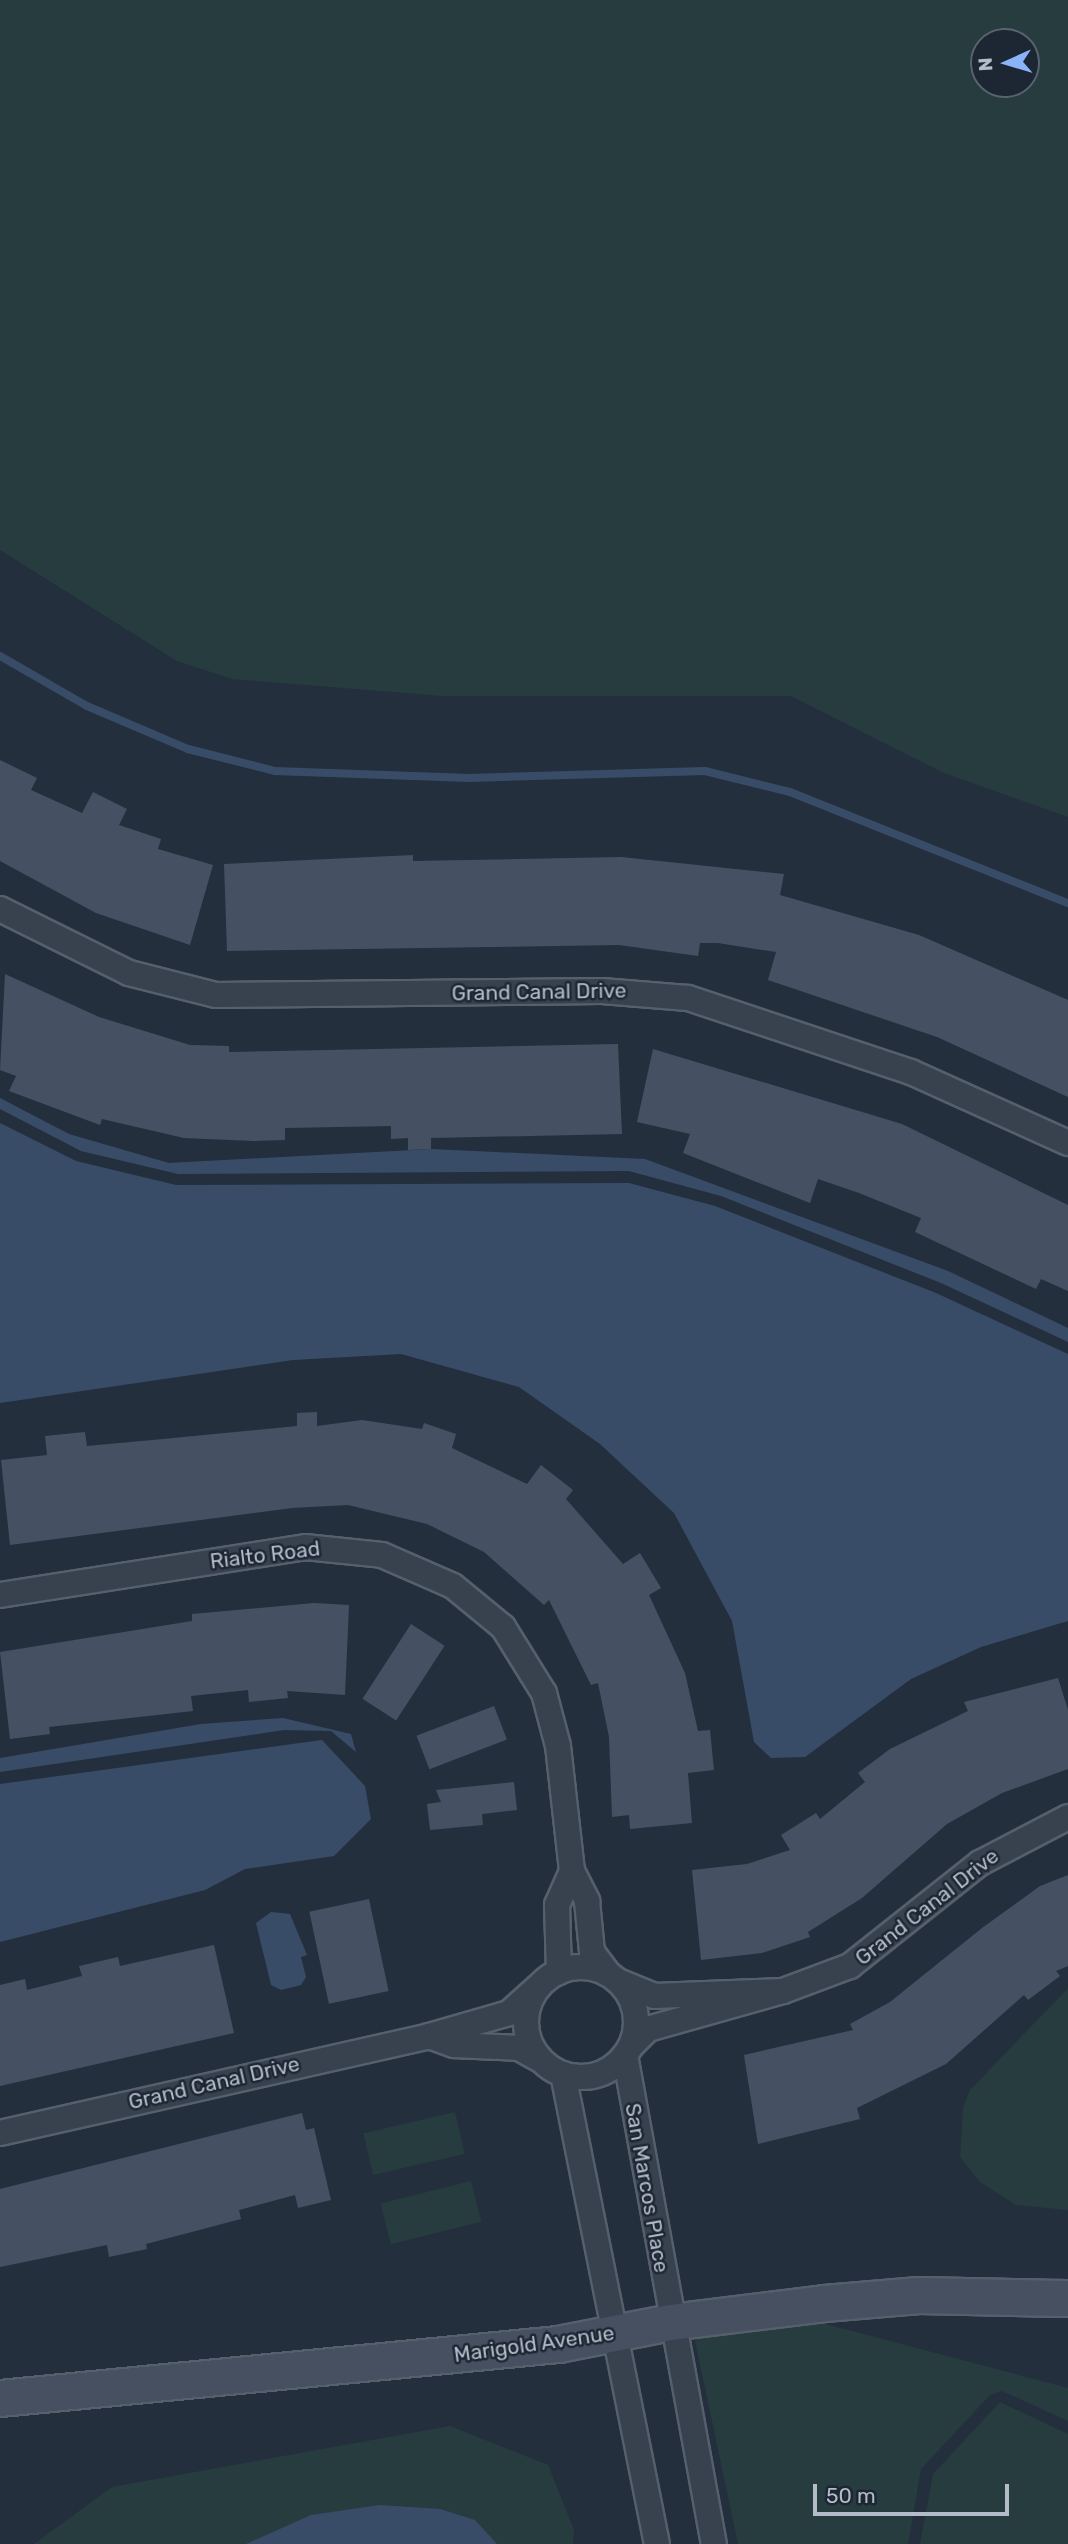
<!DOCTYPE html>
<style>
body{margin:0}
#map{position:relative;width:1068px;height:2544px;overflow:hidden;background:#242f3e;font-family:Rubik,sans-serif}
div>[style]{position:absolute}
[style*='--x']{left:calc(var(--x)*1px);top:calc(var(--y)*1px);width:calc(var(--w)*1px);rotate:calc(var(--a)*1deg)}
.green>*{inset:0;background:#263c3f;transform-origin:0 0}
.water>*{inset:0;background:#394c67}
.stream>*{height:8px;margin:-4px;padding:0 4px;transform-origin:4px;border-radius:4px;background:#394c67}
.building>*{inset:0;background:#455162;transform-origin:0 0}
.roads{filter:drop-shadow(2px 0 #565f6c) drop-shadow(-2px 0 #565f6c) drop-shadow(0 2px #565f6c) drop-shadow(0 -2px #565f6c)}
.minor>*{height:24px;margin:-12px;padding:0 12px;transform-origin:12px;border-radius:12px;background:#38414e}
.minor>.ring{margin:-12px;padding:0;box-sizing:content-box;background:none;border:24px solid #38414e;border-radius:50%}
.secondary>*{height:35px;margin:-17.5px;padding:0 17.5px;transform-origin:17.5px;border-radius:17.5px;background:#465061}
span{translate:-50% -50%;white-space:nowrap;text-align:center;line-height:1.15;-webkit-text-stroke:5px #1d2633;paint-order:stroke}
.street-label{font-size:21px;color:#b4bcc9}
.north{position:absolute;left:970px;top:28px;width:70px;height:70px;box-sizing:border-box;background:#1d2633;border:2px solid #59626f;border-radius:50%;rotate:266deg;font-size:19px;font-weight:700;line-height:28px;text-align:center;color:#b4bcc9}
.north::after{content:'';display:block;margin:auto;width:24px;height:32px;background:#8ab4f8;clip-path:polygon(50% 0,100% 100%,50% 72%,0 100%)}
.scale{position:absolute;left:813px;top:2484px;width:196px;height:32px;box-sizing:border-box;border:4px solid #b4bcc9;border-top:0;padding-left:9px;font-size:21px;line-height:24px;white-space:nowrap;color:#b4bcc9;-webkit-text-stroke:5px #1d2633;paint-order:stroke}
</style>
<div id="map">
<div class="green">
<i style="clip-path:polygon(evenodd,0 0,1068px 0,1068px 817px,944px 773px,791px 696px,442px 696px,232px 679px,177px 661px,0 550px,0 0,984px 42px,1026px 42px,1026px 84px,984px 84px,984px 42px)"></i>
<i style="clip-path:polygon(1068px 1988px,1068px 2210px,1016px 2205px,980px 2182px,960px 2157px,963px 2108px,970px 2090px)"></i>
<i style="left:455px;top:2112px;width:43px;height:94px;rotate:77deg"></i>
<i style="left:471px;top:2181px;width:42px;height:93px;rotate:76deg"></i>
<i style="clip-path:polygon(822px 2323px,1068px 2388px,1068px 2421px,1002px 2391px,990px 2395px,921px 2469px,908px 2544px,738px 2544px,694px 2336px)"></i>
<i style="clip-path:polygon(1000px 2402px,1068px 2434px,1068px 2544px,920px 2544px,933px 2474px)"></i>
<i style="clip-path:polygon(450px 2426px,548px 2465px,574px 2530px,573px 2544px,34px 2544px,112px 2487px)"></i>
</div>
<div class="water">
<i style="clip-path:polygon(0 1098px,69px 1134px,169px 1163px,432px 1149px,645px 1159px,948px 1271px,1068px 1328px,1068px 1342px,941px 1283px,721px 1196px,629px 1171px,178px 1174px,81px 1151px,0 1109px)"></i>
<i style="clip-path:polygon(0 1123px,76px 1161px,176px 1185px,629px 1183px,715px 1206px,936px 1293px,1068px 1354px,1068px 1621px,981px 1647px,911px 1679px,805px 1757px,771px 1758px,754px 1742px,732px 1621px,674px 1513px,600px 1444px,519px 1387px,401px 1354px,293px 1360px,0 1403px)"></i>
<i style="clip-path:polygon(283px 1718px,351px 1734px,356px 1752px,331px 1731px,284px 1730px,0 1772px,0 1758px,201px 1724px)"></i>
<i style="clip-path:polygon(322px 1740px,365px 1786px,371px 1819px,334px 1856px,245px 1869px,205px 1890px,0 1942px,0 1784px)"></i>
<i style="clip-path:polygon(271px 1912px,290px 1914px,307px 1955px,301px 1957px,306px 1977px,301px 1985px,281px 1990px,271px 1985px,256px 1923px)"></i>
<i style="clip-path:polygon(380px 2505px,440px 2509px,475px 2520px,497px 2544px,246px 2544px,311px 2515px)"></i>
</div>
<div class="stream">
<i style="--x:0;--y:656;--w:100;--a:29.9"></i>
<i style="--x:87;--y:706;--w:110;--a:23.1"></i>
<i style="--x:188;--y:749;--w:90;--a:14.2"></i>
<i style="--x:275;--y:771;--w:194;--a:2.1"></i>
<i style="--x:469;--y:778;--w:236;--a:-1.7"></i>
<i style="--x:705;--y:771;--w:88;--a:13.9"></i>
<i style="--x:790;--y:792;--w:299;--a:21.8"></i>
</div>
<div class="building">
<i style="clip-path:polygon(0 760px,37px 778px,31px 790px,82px 813px,93px 792px,127px 809px,119px 825px,161px 839px,158px 849px,213px 865px,190px 945px,96px 913px,0 861px)"></i>
<i style="clip-path:polygon(413px 855px,413px 861px,621px 857px,784px 874px,780px 895px,919px 935px,1068px 1000px,1068px 1097px,937px 1037px,768px 980px,776px 952px,718px 943px,700px 943px,698px 956px,619px 945px,227px 951px,224px 864px)"></i>
<i style="clip-path:polygon(5px 974px,99px 1017px,190px 1045px,229px 1046px,229px 1052px,618px 1044px,622px 1134px,431px 1138px,431px 1149px,408px 1150px,408px 1138px,391px 1139px,391px 1126px,285px 1128px,285px 1140px,254px 1141px,184px 1138px,102px 1119px,100px 1125px,9px 1091px,16px 1076px,0 1070px)"></i>
<i style="clip-path:polygon(653px 1049px,902px 1124px,1068px 1205px,1068px 1291px,1041px 1279px,1036px 1289px,1000px 1272px,915px 1232px,921px 1218px,859px 1193px,818px 1179px,810px 1203px,683px 1153px,690px 1134px,637px 1122px)"></i>
<i style="clip-path:polygon(317px 1412px,317px 1426px,362px 1420px,422px 1429px,424px 1423px,456px 1434px,452px 1448px,527px 1484px,541px 1465px,573px 1490px,566px 1499px,623px 1564px,640px 1553px,661px 1588px,649px 1595px,685px 1673px,698px 1731px,710px 1730px,714px 1770px,688px 1773px,692px 1823px,630px 1829px,629px 1815px,612px 1817px,609px 1737px,598px 1683px,591px 1685px,549px 1600px,544px 1605px,484px 1552px,427px 1524px,348px 1505px,292px 1508px,10px 1545px,1px 1460px,47px 1455px,45px 1436px,85px 1432px,87px 1446px,163px 1439px,297px 1426px,297px 1413px)"></i>
<i style="clip-path:polygon(314px 1603px,349px 1605px,345px 1695px,287px 1691px,288px 1698px,249px 1702px,248px 1690px,191px 1696px,193px 1711px,49px 1727px,50px 1734px,10px 1739px,0 1652px,192px 1621px,192px 1614px)"></i>
<i style="left:411px;top:1624px;width:40px;height:89px;rotate:33deg"></i>
<i style="clip-path:polygon(1058px 1678px,1068px 1710px,1068px 1769px,1002px 1793px,947px 1824px,862px 1898px,808px 1932px,810px 1937px,762px 1953px,701px 1960px,692px 1870px,747px 1864px,790px 1850px,781px 1835px,816px 1813px,820px 1819px,865px 1782px,858px 1773px,890px 1749px,968px 1711px,964px 1702px)"></i>
<i style="left:494px;top:1706px;width:36px;height:83px;rotate:69deg"></i>
<i style="clip-path:polygon(514px 1782px,517px 1810px,482px 1814px,483px 1825px,430px 1830px,427px 1804px,441px 1802px,436px 1790px)"></i>
<i style="clip-path:polygon(1068px 1875px,1068px 1966px,1056px 1971px,1060px 1976px,1028px 2000px,1024px 1995px,946px 2064px,857px 2108px,860px 2119px,758px 2144px,744px 2055px,853px 2030px,850px 2024px,890px 2002px,982px 1928px,1040px 1886px)"></i>
<i style="left:369px;top:1899px;width:94px;height:61px;rotate:78deg"></i>
<i style="clip-path:polygon(214px 1945px,234px 2033px,0 2086px,0 1985px,25px 1979px,27px 1990px,82px 1976px,79px 1966px,118px 1957px,120px 1966px)"></i>
<i style="clip-path:polygon(302px 2113px,306px 2130px,314px 2128px,331px 2200px,298px 2208px,295px 2195px,239px 2210px,241px 2219px,146px 2244px,147px 2249px,109px 2257px,107px 2245px,0 2267px,0 2189px)"></i>
</div>
<div class="roads">
<div class="minor">
<i style="--x:0;--y:909;--w:144;--a:26.4"></i>
<i style="--x:129;--y:973;--w:90;--a:14.2"></i>
<i style="--x:216;--y:995;--w:386;--a:-0.6"></i>
<i style="--x:602;--y:991;--w:86;--a:4.7"></i>
<i style="--x:688;--y:998;--w:235;--a:18.4"></i>
<i style="--x:911;--y:1072;--w:172;--a:24.3"></i>
<i style="--x:0;--y:1595;--w:309;--a:-8.9"></i>
<i style="--x:305;--y:1547;--w:77;--a:5.9"></i>
<i style="--x:382;--y:1555;--w:77;--a:23.6"></i>
<i style="--x:453;--y:1586;--w:65;--a:39.4"></i>
<i style="--x:503;--y:1627;--w:78;--a:58.2"></i>
<i style="--x:544;--y:1693;--w:55;--a:75.2"></i>
<i style="--x:558;--y:1746;--w:126;--a:83.6"></i>
<i style="--x:572;--y:1871;--w:34;--a:63"></i>
<i style="--x:587;--y:1901;--w:51;--a:84.4"></i>
<i style="--x:592;--y:1952;--w:26;--a:53"></i>
<i class="ring" style="left:526px;top:1967px;width:86px;height:86px"></i>
<i style="--x:559;--y:1972;--w:67;--a:-91.7"></i>
<i style="--x:557;--y:1905;--w:37;--a:-66"></i>
<i style="--x:620;--y:1982;--w:37;--a:22"></i>
<i style="--x:654;--y:1996;--w:129;--a:-2.2"></i>
<i style="--x:783;--y:1991;--w:140;--a:164.3"></i>
<i style="--x:648;--y:2029;--w:24;--a:135"></i>
<i style="--x:783;--y:1991;--w:72;--a:-20.5"></i>
<i style="--x:850;--y:1966;--w:166;--a:-38.4"></i>
<i style="--x:980;--y:1863;--w:99;--a:-27.6"></i>
<i style="--x:429;--y:2036;--w:27;--a:20"></i>
<i style="--x:454;--y:2045;--w:65;--a:2.6"></i>
<i style="--x:519;--y:2048;--w:21;--a:29"></i>
<i style="--x:625;--y:2055;--w:497;--a:79.7"></i>
<i style="--x:563;--y:2074;--w:479;--a:78.7"></i>
<i style="--x:0;--y:2133;--w:440;--a:-12.7"></i>
<i style="--x:429;--y:2036;--w:83;--a:-16"></i>
<i style="--x:509;--y:2013;--w:39;--a:-42"></i>
</div>
<div class="secondary">
<i style="--x:0;--y:2398;--w:561;--a:-5.53"></i>
<i style="--x:558;--y:2344;--w:114;--a:-11.1"></i>
<i style="--x:670;--y:2322;--w:155;--a:-7"></i>
<i style="--x:824;--y:2303;--w:95;--a:-4.8"></i>
<i style="--x:919;--y:2295;--w:149;--a:1.2"></i>
</div>
</div>
<div class="street-label">
<span style="left:539px;top:992px;rotate:-1deg">Grand Canal Drive</span>
<span style="left:265px;top:1555px;rotate:-7deg">Rialto Road</span>
<span style="left:927px;top:1907px;rotate:-38deg">Grand Canal Drive</span>
<span style="left:214px;top:2083px;rotate:-13deg">Grand Canal Drive</span>
<span style="left:647px;top:2188px;rotate:80deg">San Marcos Place</span>
<span style="left:534px;top:2344px;rotate:-8deg">Marigold Avenue</span>
</div>
<div class="north">N</div>
<div class="scale">50 m</div>
</div>
